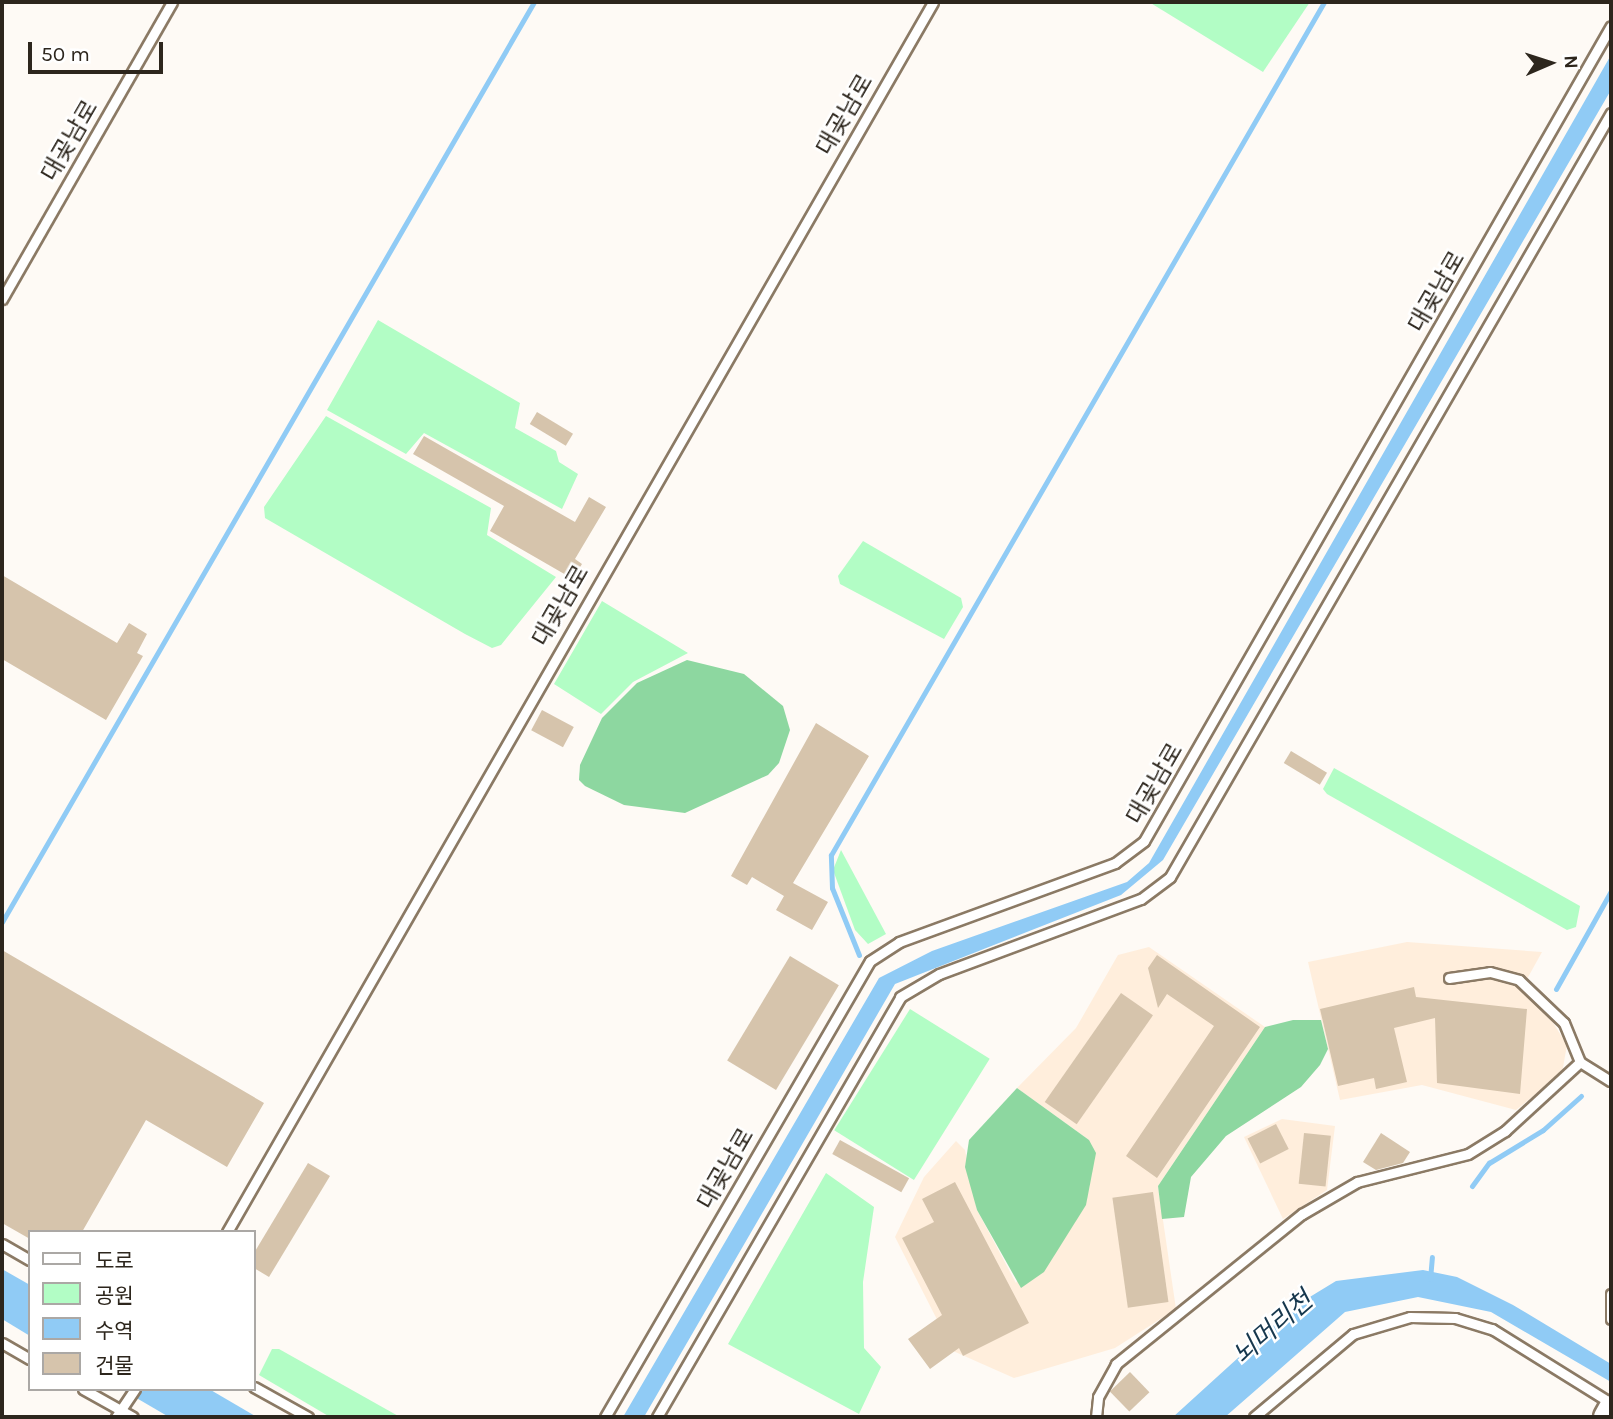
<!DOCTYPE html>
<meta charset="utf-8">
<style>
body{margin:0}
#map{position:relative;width:1613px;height:1419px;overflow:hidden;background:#fefaf5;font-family:Karla,"Noto Sans KR",sans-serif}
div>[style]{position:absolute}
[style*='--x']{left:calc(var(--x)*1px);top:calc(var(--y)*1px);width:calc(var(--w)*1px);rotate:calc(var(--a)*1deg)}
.industrial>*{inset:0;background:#ffeedc}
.green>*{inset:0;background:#b2fdc5;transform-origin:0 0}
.forest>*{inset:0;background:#8dd7a0}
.water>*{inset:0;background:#90cbf5}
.stream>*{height:5px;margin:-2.5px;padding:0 2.5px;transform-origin:2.5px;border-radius:2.5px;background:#90cbf5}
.building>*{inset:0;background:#d6c4ac;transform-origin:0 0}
.roads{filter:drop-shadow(2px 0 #8b7a65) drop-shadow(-2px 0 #8b7a65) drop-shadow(0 2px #8b7a65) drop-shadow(0 -2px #8b7a65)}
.lane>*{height:9px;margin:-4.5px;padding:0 4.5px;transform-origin:4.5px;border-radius:4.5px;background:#fff}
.secondary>*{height:24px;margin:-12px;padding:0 12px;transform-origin:12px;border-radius:12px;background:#fff}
span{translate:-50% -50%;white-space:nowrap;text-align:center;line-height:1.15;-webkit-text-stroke:5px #fff;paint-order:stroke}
.street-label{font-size:24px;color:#2d261d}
.water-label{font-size:26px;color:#16374d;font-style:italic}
.frame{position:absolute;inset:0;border:4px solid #2d261d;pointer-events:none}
.legend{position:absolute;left:28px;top:1230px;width:228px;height:161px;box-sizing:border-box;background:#fff;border:2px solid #aba8a5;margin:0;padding:9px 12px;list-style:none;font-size:21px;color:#2d261d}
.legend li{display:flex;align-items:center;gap:14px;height:35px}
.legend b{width:35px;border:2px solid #aba8a5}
.north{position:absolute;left:1515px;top:28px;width:70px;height:70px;-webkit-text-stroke:5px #fff;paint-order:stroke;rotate:87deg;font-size:19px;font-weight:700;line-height:28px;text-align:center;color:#2d261d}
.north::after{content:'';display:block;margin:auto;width:24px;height:32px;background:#2d261d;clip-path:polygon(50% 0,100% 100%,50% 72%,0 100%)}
.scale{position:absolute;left:28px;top:42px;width:135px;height:32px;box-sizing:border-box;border:4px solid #2d261d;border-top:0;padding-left:9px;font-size:21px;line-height:24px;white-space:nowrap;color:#2d261d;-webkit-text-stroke:5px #fff;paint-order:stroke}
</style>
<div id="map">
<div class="industrial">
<i style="clip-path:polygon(1407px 942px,1542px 952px,1521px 990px,1545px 1010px,1567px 1045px,1562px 1073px,1516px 1110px,1422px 1085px,1340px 1100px,1308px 962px)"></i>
<i style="clip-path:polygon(1149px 947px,1265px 1027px,1158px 1186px,1176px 1309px,1115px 1348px,1014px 1378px,953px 1351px,895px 1237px,924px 1177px,956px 1141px,965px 1150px,977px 1210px,1016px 1283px,1089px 1140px,1017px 1088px,1076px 1028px,1118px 955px)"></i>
<i style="clip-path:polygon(1282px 1119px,1335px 1126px,1327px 1190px,1283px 1219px,1244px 1137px)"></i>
</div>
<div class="green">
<i style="clip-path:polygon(1149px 2px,1310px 2px,1263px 72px)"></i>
<i style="clip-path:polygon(378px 320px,520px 403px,515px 428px,556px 451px,559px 462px,578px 474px,562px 509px,424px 433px,406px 454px,327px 410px)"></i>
<i style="clip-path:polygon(326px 416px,491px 508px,487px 535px,556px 577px,501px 645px,492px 648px,465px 634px,265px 518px,264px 507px)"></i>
<i style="clip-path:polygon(863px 541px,961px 598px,963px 607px,944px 639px,840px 584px,838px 576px)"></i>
<i style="clip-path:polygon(602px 601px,688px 653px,633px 682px,601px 714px,554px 684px)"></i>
<i style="clip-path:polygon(1334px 768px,1580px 906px,1576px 927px,1567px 930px,1327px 794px,1323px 789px)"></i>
<i style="clip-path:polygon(841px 850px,886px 934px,868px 944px,855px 930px,833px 870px)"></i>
<i style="left:910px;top:1009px;width:94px;height:143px;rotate:32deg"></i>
<i style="clip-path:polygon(826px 1173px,874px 1207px,863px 1282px,864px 1348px,881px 1367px,859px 1414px,728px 1344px)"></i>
<i style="clip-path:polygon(272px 1349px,279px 1349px,400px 1417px,330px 1417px,259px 1375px)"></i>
</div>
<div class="forest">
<i style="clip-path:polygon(687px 660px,744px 674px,783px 706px,790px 730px,779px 763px,768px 775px,685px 813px,624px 805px,585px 786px,579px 780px,580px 765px,602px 718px,637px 683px)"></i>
<i style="clip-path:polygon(1293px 1020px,1321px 1020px,1328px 1049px,1320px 1065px,1301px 1087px,1226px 1136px,1191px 1177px,1184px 1217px,1162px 1219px,1158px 1186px,1265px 1027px)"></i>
<i style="clip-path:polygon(1017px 1088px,1089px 1140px,1096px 1153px,1086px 1205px,1044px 1272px,1021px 1288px,977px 1210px,965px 1167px,969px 1140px)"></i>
</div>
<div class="water">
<i style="clip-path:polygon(1611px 55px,1611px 90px,1163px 860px,1121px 895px,895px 984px,644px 1417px,623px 1417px,879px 978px,932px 951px,1127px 882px,1149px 863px)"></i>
<i style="clip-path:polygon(2px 1269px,30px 1285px,30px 1336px,2px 1319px)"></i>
<i style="clip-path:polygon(1423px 1270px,1457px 1277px,1513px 1305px,1611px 1364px,1611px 1382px,1491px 1312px,1418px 1297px,1345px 1312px,1225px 1417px,1173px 1417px,1295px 1306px,1336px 1281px)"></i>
<i style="clip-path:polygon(121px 1389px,209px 1389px,257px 1417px,169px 1417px)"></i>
</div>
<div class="stream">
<i style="--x:2;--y:922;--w:1063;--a:-59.96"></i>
<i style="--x:859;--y:955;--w:72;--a:-111.9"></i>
<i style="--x:832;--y:888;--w:33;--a:-92"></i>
<i style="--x:831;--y:855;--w:985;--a:-59.97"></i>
<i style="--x:1556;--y:989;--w:112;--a:-60.7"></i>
<i style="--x:1472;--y:1186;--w:29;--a:-54"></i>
<i style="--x:1489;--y:1163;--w:63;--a:-31.4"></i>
<i style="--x:1543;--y:1130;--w:51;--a:-41.8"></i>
<i style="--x:1430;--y:1279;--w:22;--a:-85"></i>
</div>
<div class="building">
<i style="left:537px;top:412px;width:42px;height:14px;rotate:31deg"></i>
<i style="clip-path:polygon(424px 436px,575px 522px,589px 497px,606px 507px,575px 559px,582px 564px,573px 579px,490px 531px,504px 506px,413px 454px)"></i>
<i style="clip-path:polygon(2px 575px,117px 643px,129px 623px,147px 634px,137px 653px,143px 656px,106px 720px,2px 659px)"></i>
<i style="left:542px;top:710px;width:36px;height:23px;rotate:28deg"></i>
<i style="clip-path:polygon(816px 723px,869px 756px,793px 883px,828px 902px,812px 930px,776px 910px,784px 896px,752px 877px,747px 885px,731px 876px)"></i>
<i style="left:1291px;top:751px;width:42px;height:14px;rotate:31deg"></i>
<i style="clip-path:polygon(2px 950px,264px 1103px,227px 1167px,146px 1120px,82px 1232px,30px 1232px,30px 1239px,2px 1223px)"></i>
<i style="clip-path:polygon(1157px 955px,1260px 1027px,1157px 1178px,1126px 1156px,1214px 1026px,1167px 994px,1158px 1008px,1148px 968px)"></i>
<i style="left:790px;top:956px;width:57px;height:122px;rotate:31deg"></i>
<i style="clip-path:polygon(1414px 987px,1416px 997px,1527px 1009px,1520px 1094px,1437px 1083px,1435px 1018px,1394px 1028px,1407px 1082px,1376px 1089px,1374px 1078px,1338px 1086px,1320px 1009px)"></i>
<i style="left:1121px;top:993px;width:39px;height:133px;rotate:35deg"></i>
<i style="left:1276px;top:1124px;width:28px;height:32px;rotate:63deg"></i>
<i style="left:1304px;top:1133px;width:27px;height:51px;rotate:6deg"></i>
<i style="clip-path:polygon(1381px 1133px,1410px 1152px,1403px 1163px,1376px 1170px,1363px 1162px)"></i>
<i style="left:840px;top:1140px;width:79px;height:16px;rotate:29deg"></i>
<i style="clip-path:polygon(308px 1163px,330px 1176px,269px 1277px,254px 1268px,254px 1253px)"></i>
<i style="clip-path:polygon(955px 1182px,1029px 1323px,963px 1356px,959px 1348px,930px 1369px,908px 1339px,942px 1315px,902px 1238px,934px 1222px,922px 1199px)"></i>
<i style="left:1153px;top:1192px;width:111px;height:41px;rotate:82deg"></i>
<i style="left:1130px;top:1372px;width:28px;height:28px;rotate:46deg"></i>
</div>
<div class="roads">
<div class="lane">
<i style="--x:2;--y:299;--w:342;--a:-60.2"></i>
<i style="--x:1449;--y:978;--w:41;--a:-8.3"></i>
<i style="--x:1490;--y:972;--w:30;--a:15"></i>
<i style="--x:1519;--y:980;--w:62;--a:43.7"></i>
<i style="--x:1564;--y:1023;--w:42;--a:67.7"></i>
<i style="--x:1580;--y:1062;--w:36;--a:32"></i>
<i style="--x:227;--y:1232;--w:1418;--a:-60.14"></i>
<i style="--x:2;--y:1244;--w:32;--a:30"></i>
<i style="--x:1611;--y:1294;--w:25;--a:90"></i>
<i style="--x:2;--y:1343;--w:32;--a:30"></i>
<i style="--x:254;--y:1387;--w:62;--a:29.1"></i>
<i style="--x:83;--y:1389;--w:57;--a:29.2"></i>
<i style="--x:116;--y:1417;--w:34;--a:-56"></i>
<i style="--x:605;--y:1417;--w:527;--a:-59.84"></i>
<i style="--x:870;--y:961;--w:35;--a:-33"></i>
<i style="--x:899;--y:942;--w:230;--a:-20.1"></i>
<i style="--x:1115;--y:863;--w:36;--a:-37"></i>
<i style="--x:1144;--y:841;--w:939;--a:-60.19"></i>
<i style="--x:657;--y:1417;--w:485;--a:-59.9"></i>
<i style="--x:900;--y:997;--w:45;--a:-30.5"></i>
<i style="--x:939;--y:974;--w:215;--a:-20.4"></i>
<i style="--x:1141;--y:899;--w:36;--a:-37"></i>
<i style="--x:1170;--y:877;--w:882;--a:-60.01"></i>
<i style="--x:1096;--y:1417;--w:20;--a:-84"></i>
<i style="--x:1098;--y:1397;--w:38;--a:-61"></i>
<i style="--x:1116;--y:1364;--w:239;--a:-38.9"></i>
<i style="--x:1302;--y:1214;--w:64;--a:-30.2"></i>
<i style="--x:1357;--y:1182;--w:114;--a:-14.2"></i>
<i style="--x:1468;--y:1154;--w:44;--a:-31.9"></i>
<i style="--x:1505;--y:1131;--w:102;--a:-42.6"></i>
<i style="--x:1254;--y:1417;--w:129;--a:-40"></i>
<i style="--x:1353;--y:1334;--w:59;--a:-16.6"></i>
<i style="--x:1410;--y:1317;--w:45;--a:1.3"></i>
<i style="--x:1455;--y:1318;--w:39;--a:17"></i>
<i style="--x:1492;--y:1329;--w:140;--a:31.9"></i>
</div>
<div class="secondary">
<i style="--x:1606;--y:1417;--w:10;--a:-61"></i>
</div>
</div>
<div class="street-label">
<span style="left:845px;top:115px;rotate:-60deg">대곶남로</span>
<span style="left:70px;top:141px;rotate:-60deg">대곶남로</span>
<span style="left:1437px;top:292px;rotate:-60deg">대곶남로</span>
<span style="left:561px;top:606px;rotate:-60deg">대곶남로</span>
<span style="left:1155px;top:784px;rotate:-60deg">대곶남로</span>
<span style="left:726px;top:1169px;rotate:-60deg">대곶남로</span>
</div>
<div class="water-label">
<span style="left:1273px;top:1328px;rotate:-41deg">뇌머리천</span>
</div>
<div class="frame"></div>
<ul class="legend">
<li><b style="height:9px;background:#fff"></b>도로</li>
<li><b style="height:19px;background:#b2fdc5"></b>공원</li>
<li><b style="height:19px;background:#90cbf5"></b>수역</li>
<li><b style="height:19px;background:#d6c4ac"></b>건물</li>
</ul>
<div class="north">N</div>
<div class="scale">50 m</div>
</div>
